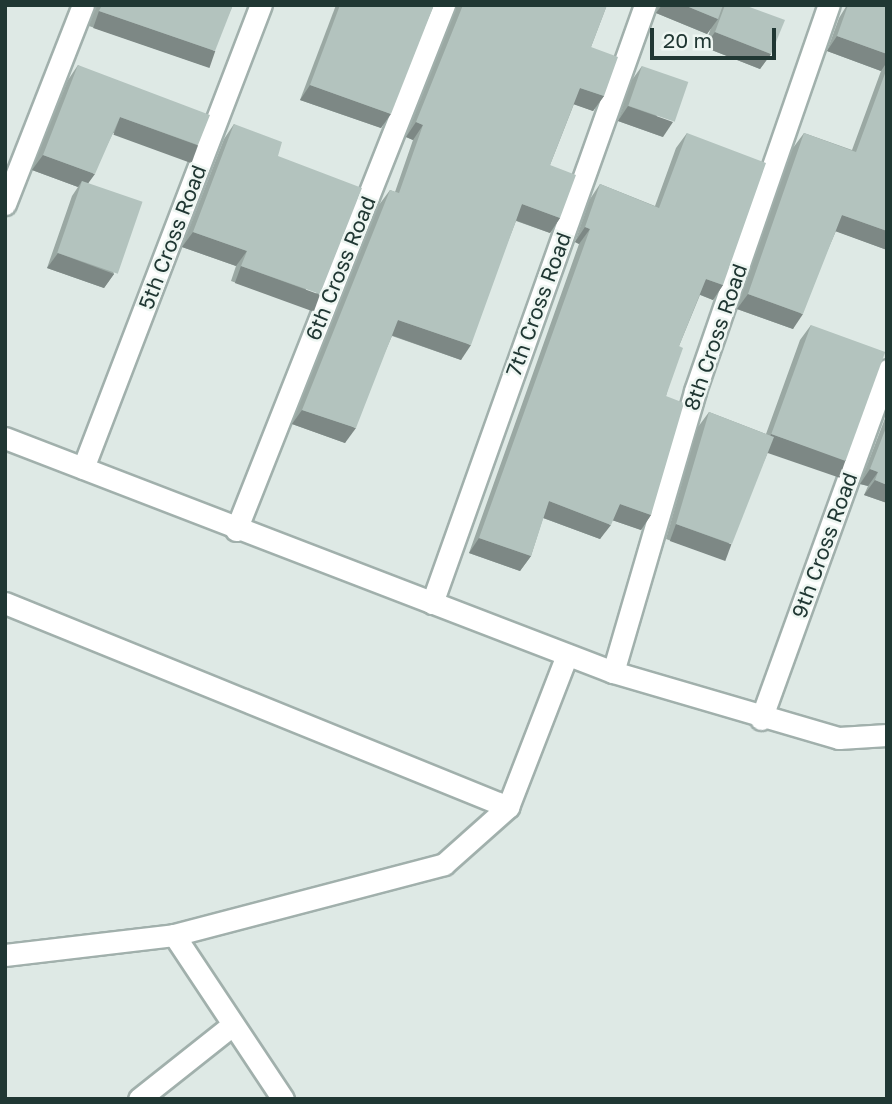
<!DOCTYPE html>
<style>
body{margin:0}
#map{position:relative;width:892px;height:1104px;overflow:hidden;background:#dee9e5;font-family:"Golos Text",sans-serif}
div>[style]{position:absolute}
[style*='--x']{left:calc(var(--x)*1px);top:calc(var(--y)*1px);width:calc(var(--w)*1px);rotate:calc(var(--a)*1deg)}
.roads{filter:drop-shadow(2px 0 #a1b0ac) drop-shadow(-2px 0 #a1b0ac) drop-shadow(0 2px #a1b0ac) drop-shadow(0 -2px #a1b0ac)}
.street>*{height:21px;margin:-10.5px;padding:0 10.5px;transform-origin:10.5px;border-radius:10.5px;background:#fff}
.wall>*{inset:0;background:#9aa8a3}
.shaded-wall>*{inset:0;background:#7d8885;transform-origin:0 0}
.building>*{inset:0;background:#b3c3be;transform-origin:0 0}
span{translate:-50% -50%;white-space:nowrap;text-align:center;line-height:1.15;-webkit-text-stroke:5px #eef6f2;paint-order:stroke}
.street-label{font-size:21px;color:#203733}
.frame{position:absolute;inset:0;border:7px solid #203733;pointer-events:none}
.scale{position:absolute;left:650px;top:28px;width:126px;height:32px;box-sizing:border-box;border:4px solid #203733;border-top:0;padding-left:9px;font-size:21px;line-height:24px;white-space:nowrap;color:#203733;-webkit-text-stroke:5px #eef6f2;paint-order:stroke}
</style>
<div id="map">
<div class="roads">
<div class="street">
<i style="--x:5;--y:204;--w:214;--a:-68.6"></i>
<i style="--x:5;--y:438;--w:651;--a:21.05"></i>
<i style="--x:613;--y:672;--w:235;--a:16.3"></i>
<i style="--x:839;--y:738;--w:48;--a:-3.6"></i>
<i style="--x:83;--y:468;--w:496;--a:-69"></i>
<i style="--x:236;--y:530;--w:565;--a:-68.39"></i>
<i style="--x:5;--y:603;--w:543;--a:22.08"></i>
<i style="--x:508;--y:807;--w:163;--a:-68.8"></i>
<i style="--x:432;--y:603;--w:635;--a:-70.39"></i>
<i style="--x:613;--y:672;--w:293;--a:-73.7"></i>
<i style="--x:695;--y:391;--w:409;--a:-70.9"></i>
<i style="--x:761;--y:719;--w:371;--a:-70.1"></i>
<i style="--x:174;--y:935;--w:197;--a:56.4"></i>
<i style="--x:5;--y:955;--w:170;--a:-6.7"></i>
<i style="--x:174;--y:935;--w:279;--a:-14.7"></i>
<i style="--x:444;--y:864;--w:86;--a:-41.7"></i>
<i style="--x:139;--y:1099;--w:117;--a:-38.4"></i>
</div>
</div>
<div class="wall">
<i style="clip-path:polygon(97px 5px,233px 5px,205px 66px,89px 26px)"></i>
<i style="clip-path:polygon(336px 5px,434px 5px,381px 128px,300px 100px)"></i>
<i style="clip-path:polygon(456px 5px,607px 5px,591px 47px,604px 96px,593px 111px,574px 104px,550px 165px,560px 218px,550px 233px,516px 221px,461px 360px,392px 336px,345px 443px,292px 424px,379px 205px,390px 190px,395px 192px,413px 140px,406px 137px,456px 10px)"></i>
<i style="clip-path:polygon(658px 5px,744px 5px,771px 54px,760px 69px,704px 47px,711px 28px,707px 34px,656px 13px)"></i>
<i style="clip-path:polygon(847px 5px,887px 5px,887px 250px,836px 231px,793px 329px,737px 309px,793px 148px,804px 133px,852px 150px,881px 71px,827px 51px,839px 18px)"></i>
<i style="clip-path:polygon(78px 65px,198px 145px,187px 160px,113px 133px,88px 183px,114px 274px,104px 288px,47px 268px,72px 196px,78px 187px,32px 170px,68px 80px)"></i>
<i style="clip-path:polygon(642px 66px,663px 137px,618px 121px,632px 80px)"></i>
<i style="clip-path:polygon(234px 124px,278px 156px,310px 309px,231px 281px,236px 266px,182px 247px,224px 139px)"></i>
<i style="clip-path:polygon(687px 133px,723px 285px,713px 300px,700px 295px,679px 346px,666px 396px,651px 515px,641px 530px,612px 520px,600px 539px,543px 518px,531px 556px,520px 571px,469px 553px,579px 244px,575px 242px,590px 199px,600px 184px,655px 206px,676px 148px)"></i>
<i style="clip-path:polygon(811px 325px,846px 460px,835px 475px,768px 452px,722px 559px,666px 539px,698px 427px,709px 412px,766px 434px,800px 340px)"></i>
<i style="clip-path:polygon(887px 413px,887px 503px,864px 495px,868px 486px,860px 484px)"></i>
</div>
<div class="shaded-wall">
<i style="clip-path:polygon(662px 5px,684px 5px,718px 19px,707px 34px,656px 13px)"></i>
<i style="left:99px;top:11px;width:123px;height:18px;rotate:19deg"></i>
<i style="clip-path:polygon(715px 32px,771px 54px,760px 69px,704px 47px)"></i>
<i style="clip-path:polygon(837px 36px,887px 54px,887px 62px,881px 71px,827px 51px)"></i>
<i style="clip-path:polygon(310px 85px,391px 114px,381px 128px,300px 100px)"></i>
<i style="clip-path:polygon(580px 88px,604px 96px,593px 111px,570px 103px)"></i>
<i style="clip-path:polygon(628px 106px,673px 122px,663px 137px,618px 121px)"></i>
<i style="left:120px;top:117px;width:83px;height:19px;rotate:20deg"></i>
<i style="clip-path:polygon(416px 122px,423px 125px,413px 140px,406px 137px)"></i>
<i style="clip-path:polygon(43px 155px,95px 174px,84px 189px,82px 181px,78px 187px,32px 170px)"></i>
<i style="clip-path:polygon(522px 204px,560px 218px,550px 233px,512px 219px)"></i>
<i style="clip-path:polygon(842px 215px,887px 231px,887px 250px,832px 230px)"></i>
<i style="clip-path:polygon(585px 227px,590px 229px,579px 244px,575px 242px)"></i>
<i style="clip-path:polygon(193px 232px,247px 251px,236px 266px,182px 247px)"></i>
<i style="clip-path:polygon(58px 253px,114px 274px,104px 288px,47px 268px)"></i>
<i style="left:241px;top:266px;width:84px;height:18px;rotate:20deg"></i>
<i style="clip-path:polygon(706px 279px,723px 285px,713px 300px,696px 293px)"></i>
<i style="clip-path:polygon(748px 294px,803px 314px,793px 329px,737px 309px)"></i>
<i style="clip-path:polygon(398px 320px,471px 345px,461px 360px,388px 334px)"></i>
<i style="clip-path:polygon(302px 410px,356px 428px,345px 443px,292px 424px)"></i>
<i style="left:771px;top:434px;width:79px;height:19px;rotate:19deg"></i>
<i style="clip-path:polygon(870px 469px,878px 472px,868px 486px,860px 484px)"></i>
<i style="clip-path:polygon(875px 480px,887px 485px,887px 503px,864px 495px)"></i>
<i style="clip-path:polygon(549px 501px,611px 525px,600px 539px,538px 516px)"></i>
<i style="clip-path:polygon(620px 504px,651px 515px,641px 530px,609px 519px)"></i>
<i style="left:676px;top:524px;width:59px;height:18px;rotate:20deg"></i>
<i style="clip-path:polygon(479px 538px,531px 556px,520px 571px,469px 553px)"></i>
</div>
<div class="building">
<i style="clip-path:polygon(102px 5px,233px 5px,215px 51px,99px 11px)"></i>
<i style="clip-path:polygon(340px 5px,434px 5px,391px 114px,310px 85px)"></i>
<i style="clip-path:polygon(463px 5px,607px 5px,591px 47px,618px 57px,604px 96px,580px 88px,550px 165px,576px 175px,560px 218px,522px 204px,471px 345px,398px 320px,356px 428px,302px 410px,390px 190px,399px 193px,423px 125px,416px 122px)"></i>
<i style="clip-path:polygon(684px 5px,723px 5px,718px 19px)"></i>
<i style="clip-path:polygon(725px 5px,744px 5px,785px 20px,771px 54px,715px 32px)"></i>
<i style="clip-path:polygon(848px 5px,887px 5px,887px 54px,837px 36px)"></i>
<i style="clip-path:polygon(78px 65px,210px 115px,198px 145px,120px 117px,95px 174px,43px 155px)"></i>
<i style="left:642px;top:66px;width:49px;height:42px;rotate:19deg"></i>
<i style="clip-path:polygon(887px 68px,887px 231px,842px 215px,803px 314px,748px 294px,804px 133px,856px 152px)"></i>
<i style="clip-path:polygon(234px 124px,282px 142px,278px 156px,362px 188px,320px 294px,241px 266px,247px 251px,193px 232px)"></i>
<i style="clip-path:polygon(687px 133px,766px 163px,723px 285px,706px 279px,679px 346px,683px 348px,666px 396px,684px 403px,651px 515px,620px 504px,611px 525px,549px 501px,531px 556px,479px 538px,590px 229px,585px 227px,600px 184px,659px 208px)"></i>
<i style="left:82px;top:181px;width:64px;height:76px;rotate:19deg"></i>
<i style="left:811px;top:325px;width:79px;height:116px;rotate:20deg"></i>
<i style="clip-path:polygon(709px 412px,774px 437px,732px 544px,676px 524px)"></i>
<i style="clip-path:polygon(887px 425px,887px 485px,875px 480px,878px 472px,870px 469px)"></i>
</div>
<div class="street-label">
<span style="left:172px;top:237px;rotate:-69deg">5th Cross Road</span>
<span style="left:340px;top:268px;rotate:-68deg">6th Cross Road</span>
<span style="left:538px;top:304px;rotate:-70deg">7th Cross Road</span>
<span style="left:715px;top:337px;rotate:-71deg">8th Cross Road</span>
<span style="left:824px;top:545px;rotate:-70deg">9th Cross Road</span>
</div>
<div class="frame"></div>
<div class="scale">20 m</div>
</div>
